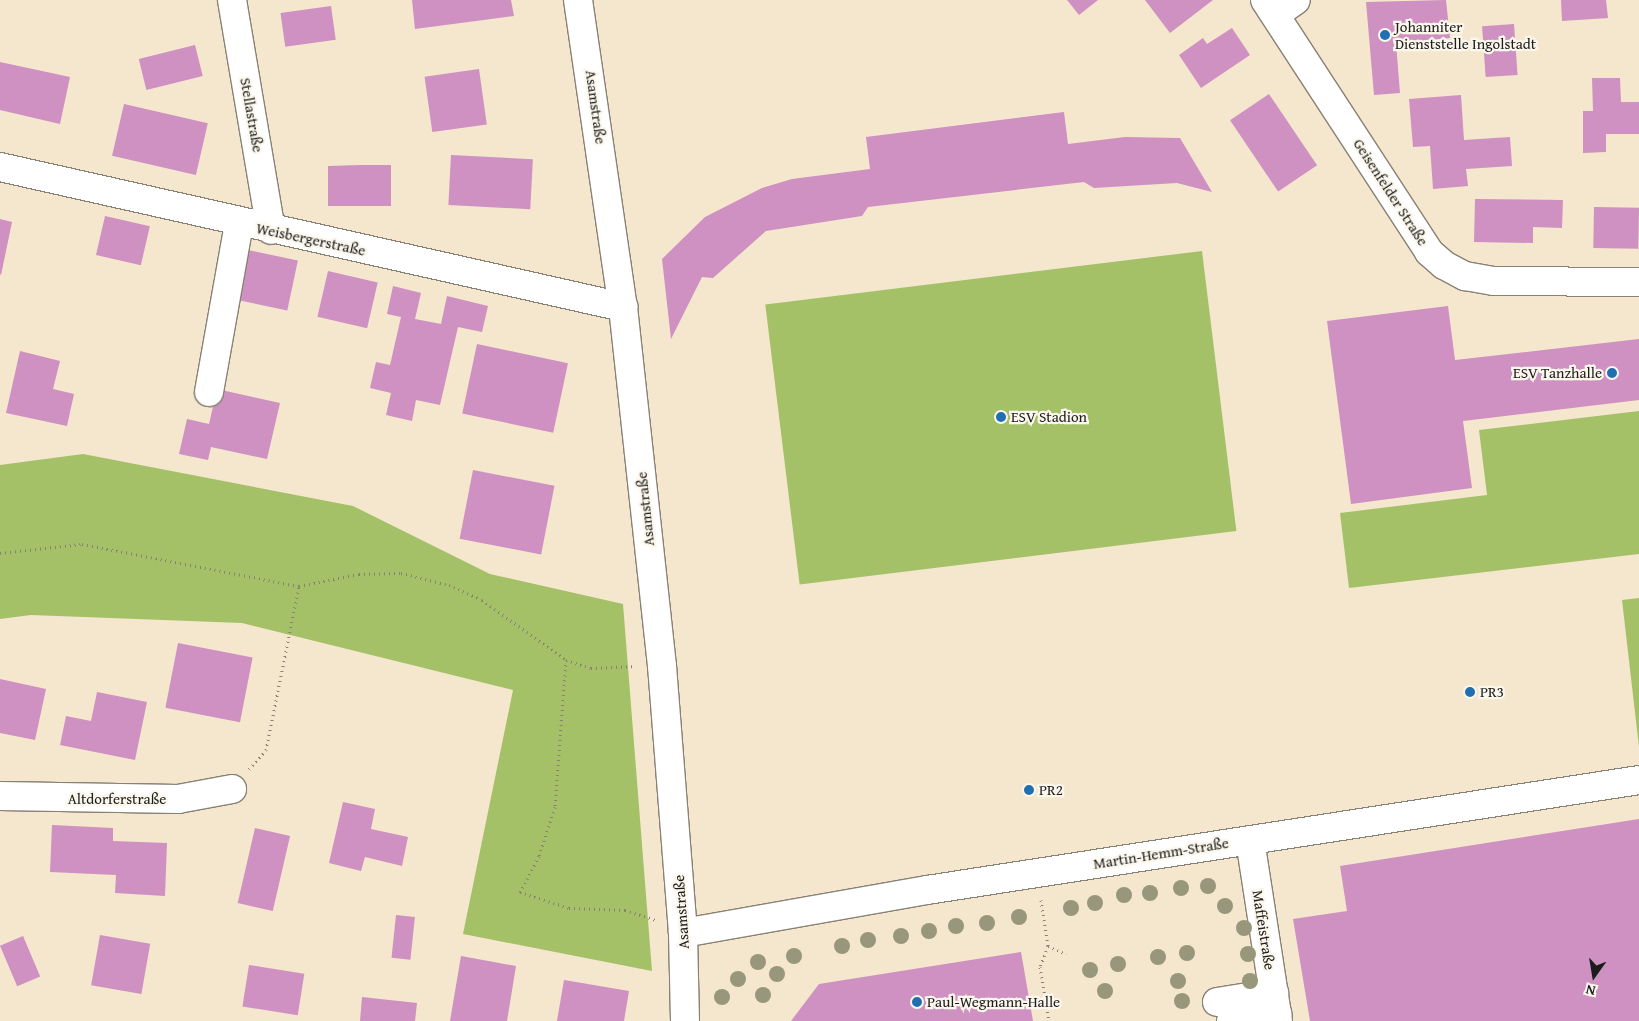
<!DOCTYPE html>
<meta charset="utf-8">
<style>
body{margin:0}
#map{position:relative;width:1639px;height:1021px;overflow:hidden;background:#f5e6ce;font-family:"Gentium Book Plus",serif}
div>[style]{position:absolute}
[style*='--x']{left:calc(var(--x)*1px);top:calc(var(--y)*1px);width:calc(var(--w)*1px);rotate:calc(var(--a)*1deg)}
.green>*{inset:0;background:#a4c168;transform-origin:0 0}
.building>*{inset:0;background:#ce91c1;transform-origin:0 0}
.path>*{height:3px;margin-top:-1.5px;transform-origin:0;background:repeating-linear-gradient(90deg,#888175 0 1px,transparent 0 5px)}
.roads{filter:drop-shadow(1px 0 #888175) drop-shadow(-1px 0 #888175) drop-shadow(0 1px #888175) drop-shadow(0 -1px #888175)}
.minor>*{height:28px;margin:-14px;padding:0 14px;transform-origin:14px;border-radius:14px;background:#fff}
.trees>*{width:16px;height:16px;margin:-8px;border-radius:50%;background:#98977b}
.dots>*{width:14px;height:14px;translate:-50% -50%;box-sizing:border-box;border:2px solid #fbf7ec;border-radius:50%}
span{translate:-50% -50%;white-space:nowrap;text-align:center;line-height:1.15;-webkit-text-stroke:4.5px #fbf7ec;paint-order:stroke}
.poi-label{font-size:15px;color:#1c1c1c}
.left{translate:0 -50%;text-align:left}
.right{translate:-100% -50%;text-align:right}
.street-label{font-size:15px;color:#1c1c1c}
.north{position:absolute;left:1569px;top:951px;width:50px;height:50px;-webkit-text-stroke:4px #fbf7ec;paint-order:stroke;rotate:193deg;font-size:14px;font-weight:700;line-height:20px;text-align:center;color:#1c1c1c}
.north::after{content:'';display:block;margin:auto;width:18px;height:22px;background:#1c1c1c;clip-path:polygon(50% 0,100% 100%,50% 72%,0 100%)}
</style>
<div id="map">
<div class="green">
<i style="left:1202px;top:251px;width:282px;height:440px;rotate:83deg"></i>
<i style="clip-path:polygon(1639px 411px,1639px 554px,1349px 588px,1340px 513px,1487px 495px,1479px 430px)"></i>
<i style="clip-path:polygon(83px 454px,353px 506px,490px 574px,623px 604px,652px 971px,463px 934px,513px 690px,242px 623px,31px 615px,0 619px,0 465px)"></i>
<i style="clip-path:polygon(1639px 598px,1639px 747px,1622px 600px)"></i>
</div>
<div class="building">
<i style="clip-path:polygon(412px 0,511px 0,514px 16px,415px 29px)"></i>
<i style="clip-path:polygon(1067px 0,1098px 0,1079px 15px)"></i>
<i style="clip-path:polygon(1145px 0,1213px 0,1170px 33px)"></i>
<i style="clip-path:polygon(1446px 0,1450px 38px,1396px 43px,1400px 93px,1374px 95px,1366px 2px)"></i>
<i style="clip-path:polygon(1561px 0,1606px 0,1608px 18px,1562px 21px)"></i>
<i style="left:331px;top:6px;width:34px;height:51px;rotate:82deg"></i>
<i style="left:1514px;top:24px;width:51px;height:32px;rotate:86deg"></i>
<i style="clip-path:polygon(1232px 28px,1250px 55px,1201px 88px,1179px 55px,1203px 38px,1207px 44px)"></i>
<i style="left:195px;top:45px;width:32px;height:58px;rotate:76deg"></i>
<i style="clip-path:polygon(0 62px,70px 77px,60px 124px,0 110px)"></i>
<i style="left:479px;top:69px;width:56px;height:55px;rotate:82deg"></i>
<i style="clip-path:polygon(1592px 78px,1620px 78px,1621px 102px,1639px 102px,1639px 134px,1606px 134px,1606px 152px,1583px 153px,1583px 111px,1593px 111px)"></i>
<i style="left:1269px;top:94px;width:86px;height:47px;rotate:56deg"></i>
<i style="clip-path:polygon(1461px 95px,1464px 140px,1510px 137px,1512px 166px,1466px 169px,1468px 186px,1433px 189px,1430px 146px,1413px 147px,1409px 99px)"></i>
<i style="left:124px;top:104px;width:86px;height:53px;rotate:13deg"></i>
<i style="clip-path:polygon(1064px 112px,1068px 144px,1125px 137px,1180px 138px,1212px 192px,1177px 183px,1094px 188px,1084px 182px,868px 207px,862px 216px,766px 231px,713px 278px,702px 277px,671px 339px,662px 259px,705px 217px,762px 188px,792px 179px,870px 169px,866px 137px)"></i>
<i style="left:451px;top:155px;width:82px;height:50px;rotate:3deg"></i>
<i style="clip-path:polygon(360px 165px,391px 165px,391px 206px,328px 206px,328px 166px)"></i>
<i style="clip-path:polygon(1475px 199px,1563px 200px,1562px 228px,1533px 227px,1533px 243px,1474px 242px)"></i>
<i style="left:1594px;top:207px;width:45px;height:41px;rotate:1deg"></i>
<i style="left:105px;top:216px;width:46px;height:40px;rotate:13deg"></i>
<i style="clip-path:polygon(0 219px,12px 222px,1px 275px,0 274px)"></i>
<i style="left:248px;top:250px;width:51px;height:51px;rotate:12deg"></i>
<i style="left:328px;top:271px;width:51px;height:47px;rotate:13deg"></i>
<i style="clip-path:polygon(393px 286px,421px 293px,415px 319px,441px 324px,447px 296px,488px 306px,482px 332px,458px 327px,440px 405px,416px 400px,412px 421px,386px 415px,391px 393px,370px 388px,376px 362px,390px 365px,401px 317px,387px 314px)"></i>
<i style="clip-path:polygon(1448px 306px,1455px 360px,1639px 339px,1639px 400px,1463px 421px,1472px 488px,1351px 504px,1327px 321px)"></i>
<i style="left:477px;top:344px;width:93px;height:71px;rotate:12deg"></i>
<i style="clip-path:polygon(20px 351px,60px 361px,53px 389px,74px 394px,67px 426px,6px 413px)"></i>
<i style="clip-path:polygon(217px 389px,280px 403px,267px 459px,211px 447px,208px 460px,179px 454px,187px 419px,209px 424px)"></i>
<i style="left:473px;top:470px;width:83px;height:70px;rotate:11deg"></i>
<i style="left:178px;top:643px;width:76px;height:66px;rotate:11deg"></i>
<i style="clip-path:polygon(0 679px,46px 689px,35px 740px,0 733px)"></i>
<i style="clip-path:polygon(97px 692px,147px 702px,135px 760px,60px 745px,66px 716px,91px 721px)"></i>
<i style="clip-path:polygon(343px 802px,375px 809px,371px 829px,408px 837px,402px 866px,365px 857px,361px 871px,329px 863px)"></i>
<i style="clip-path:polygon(1639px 819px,1639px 1021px,1310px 1021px,1293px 919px,1347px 911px,1340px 866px)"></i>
<i style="clip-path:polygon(52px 825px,113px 828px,113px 841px,167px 843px,165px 896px,115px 893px,116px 875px,50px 872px)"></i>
<i style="left:255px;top:828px;width:36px;height:77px;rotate:13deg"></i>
<i style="left:396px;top:915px;width:19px;height:43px;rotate:6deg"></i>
<i style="left:100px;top:935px;width:51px;height:51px;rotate:10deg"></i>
<i style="left:23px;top:936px;width:44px;height:25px;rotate:67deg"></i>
<i style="clip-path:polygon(1021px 952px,1033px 1021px,791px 1021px,819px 984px)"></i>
<i style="clip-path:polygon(461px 956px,516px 966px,507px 1021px,450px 1021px)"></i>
<i style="left:249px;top:965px;width:56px;height:42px;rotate:9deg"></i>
<i style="clip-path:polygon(564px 980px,629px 991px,624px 1021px,557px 1021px)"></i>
<i style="clip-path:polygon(362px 997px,417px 1003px,415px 1021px,360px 1021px)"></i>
</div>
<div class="path">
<i style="--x:0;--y:553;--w:82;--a:-6.3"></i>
<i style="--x:82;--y:544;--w:221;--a:11"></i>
<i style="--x:299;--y:586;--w:61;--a:-11.3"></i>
<i style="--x:359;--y:574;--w:42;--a:-1.4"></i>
<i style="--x:401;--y:573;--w:49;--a:14"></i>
<i style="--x:449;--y:585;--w:36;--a:24"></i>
<i style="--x:482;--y:600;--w:103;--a:35.5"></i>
<i style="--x:566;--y:660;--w:26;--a:18"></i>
<i style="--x:591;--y:668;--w:45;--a:-2.5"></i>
<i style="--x:566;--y:660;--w:147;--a:94.3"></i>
<i style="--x:555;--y:807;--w:52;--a:108.1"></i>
<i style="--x:539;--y:856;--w:41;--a:117.8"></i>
<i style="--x:520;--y:892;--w:52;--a:18.1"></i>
<i style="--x:569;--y:908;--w:56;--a:2"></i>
<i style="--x:625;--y:910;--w:32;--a:18"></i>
<i style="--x:249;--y:769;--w:25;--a:-48"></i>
<i style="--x:266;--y:750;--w:167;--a:-78.6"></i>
<i style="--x:1041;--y:900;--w:47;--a:81.3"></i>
<i style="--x:1048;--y:946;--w:20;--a:24"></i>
<i style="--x:1048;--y:946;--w:22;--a:111"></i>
<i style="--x:1040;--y:967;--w:55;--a:80.5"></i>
</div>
<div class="roads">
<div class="minor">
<i style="--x:232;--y:0;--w:233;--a:80.4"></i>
<i style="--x:578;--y:0;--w:310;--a:81.7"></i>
<i style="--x:623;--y:307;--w:361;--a:83.8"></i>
<i style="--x:662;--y:666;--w:268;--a:85.5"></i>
<i style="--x:683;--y:933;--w:88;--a:88.7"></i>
<i style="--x:1265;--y:0;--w:301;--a:56.9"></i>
<i style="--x:1429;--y:252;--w:20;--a:41"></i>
<i style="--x:1444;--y:265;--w:24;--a:28"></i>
<i style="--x:1465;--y:276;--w:29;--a:10"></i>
<i style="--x:1494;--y:281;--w:145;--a:0.4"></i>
<i style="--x:1276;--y:14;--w:24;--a:-35"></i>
<i style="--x:0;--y:167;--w:639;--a:12.67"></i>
<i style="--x:209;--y:392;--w:172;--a:-79.9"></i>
<i style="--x:0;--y:796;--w:178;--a:1"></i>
<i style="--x:178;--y:799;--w:55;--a:-10.5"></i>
<i style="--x:1250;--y:840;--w:183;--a:81.2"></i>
<i style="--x:683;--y:933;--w:248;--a:-10"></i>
<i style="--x:927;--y:890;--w:720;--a:-8.78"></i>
<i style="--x:1217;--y:1002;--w:58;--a:-9"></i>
<i style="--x:1231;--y:1021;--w:47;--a:-8.7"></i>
</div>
</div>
<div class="trees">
<i style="left:1208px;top:886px"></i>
<i style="left:1181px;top:888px"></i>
<i style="left:1150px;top:893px"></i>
<i style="left:1124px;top:895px"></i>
<i style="left:1095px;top:903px"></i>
<i style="left:1225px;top:906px"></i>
<i style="left:1071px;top:908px"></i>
<i style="left:1019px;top:917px"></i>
<i style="left:987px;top:923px"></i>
<i style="left:956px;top:926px"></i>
<i style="left:1244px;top:928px"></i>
<i style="left:929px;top:931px"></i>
<i style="left:901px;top:936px"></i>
<i style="left:868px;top:940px"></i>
<i style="left:842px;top:946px"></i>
<i style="left:1187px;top:953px"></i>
<i style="left:1248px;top:954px"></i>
<i style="left:794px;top:956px"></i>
<i style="left:1158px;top:957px"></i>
<i style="left:758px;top:962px"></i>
<i style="left:1118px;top:964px"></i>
<i style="left:1090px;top:970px"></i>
<i style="left:777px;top:974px"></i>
<i style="left:738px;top:979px"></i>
<i style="left:1178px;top:981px"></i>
<i style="left:1250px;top:981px"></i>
<i style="left:1105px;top:991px"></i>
<i style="left:763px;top:995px"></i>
<i style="left:722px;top:997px"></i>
<i style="left:1182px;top:1001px"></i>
</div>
<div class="dots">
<i style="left:1385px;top:35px;background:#1f6fb2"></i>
<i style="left:1612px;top:373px;background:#1f6fb2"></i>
<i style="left:1001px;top:417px;background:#1f6fb2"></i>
<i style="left:1470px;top:692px;background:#1f6fb2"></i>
<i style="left:1029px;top:790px;background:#1f6fb2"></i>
<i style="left:917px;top:1002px;background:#1f6fb2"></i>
</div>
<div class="poi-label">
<span class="left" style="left:1395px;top:35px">Johanniter<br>Dienststelle Ingolstadt</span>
<span class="right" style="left:1602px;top:373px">ESV Tanzhalle</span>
<span class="left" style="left:1011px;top:417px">ESV Stadion</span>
<span class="left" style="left:1480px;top:692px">PR3</span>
<span class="left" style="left:1039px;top:790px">PR2</span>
<span class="left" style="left:927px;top:1002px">Paul-Wegmann-Halle</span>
</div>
<div class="street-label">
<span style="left:596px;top:107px;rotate:82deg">Asamstraße</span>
<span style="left:252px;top:115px;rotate:80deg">Stellastraße</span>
<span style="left:1391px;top:192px;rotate:57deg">Geisenfelder Straße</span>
<span style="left:311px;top:239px;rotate:12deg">Weisbergerstraße</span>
<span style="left:645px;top:509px;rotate:-96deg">Asamstraße</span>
<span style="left:117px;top:799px">Altdorferstraße</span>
<span style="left:1161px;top:853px;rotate:-9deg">Martin-Hemm-Straße</span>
<span style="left:681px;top:912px;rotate:-94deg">Asamstraße</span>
<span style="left:1264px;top:930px;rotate:81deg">Maffeistraße</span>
</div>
<div class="north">N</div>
</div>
